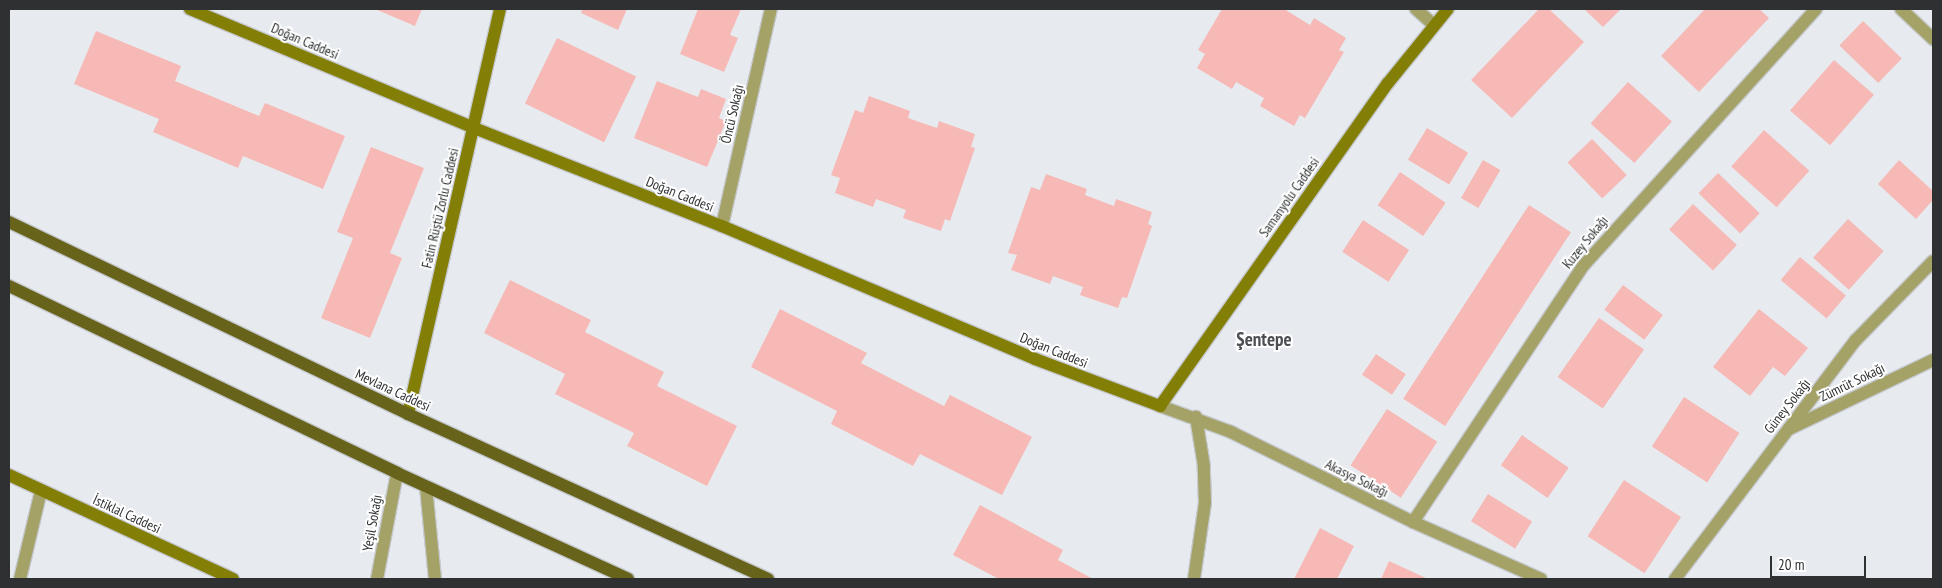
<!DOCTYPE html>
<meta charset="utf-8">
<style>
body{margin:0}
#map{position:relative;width:1942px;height:588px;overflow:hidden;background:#e7ebf0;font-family:"PT Sans Narrow",sans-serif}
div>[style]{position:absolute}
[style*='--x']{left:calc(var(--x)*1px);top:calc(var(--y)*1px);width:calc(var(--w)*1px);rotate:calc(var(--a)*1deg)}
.building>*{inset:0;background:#f6b9b5;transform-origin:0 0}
.roads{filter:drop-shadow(1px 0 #c6c9ce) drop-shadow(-1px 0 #c6c9ce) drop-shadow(0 1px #c6c9ce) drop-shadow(0 -1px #c6c9ce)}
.street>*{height:12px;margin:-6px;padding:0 6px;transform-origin:6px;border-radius:6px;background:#a4a266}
.secondary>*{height:12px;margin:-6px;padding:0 6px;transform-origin:6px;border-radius:6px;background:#837e05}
.primary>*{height:12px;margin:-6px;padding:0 6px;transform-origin:6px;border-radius:6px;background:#67631b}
span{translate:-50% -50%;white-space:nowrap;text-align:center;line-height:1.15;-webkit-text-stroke:4px #fff;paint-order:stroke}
.street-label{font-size:14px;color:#2e3032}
.district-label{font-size:19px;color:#4c5054;font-weight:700}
.frame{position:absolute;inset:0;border:10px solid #2e3032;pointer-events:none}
.scale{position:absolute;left:1770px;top:556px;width:96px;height:22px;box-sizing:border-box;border:2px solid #2e3032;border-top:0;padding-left:6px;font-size:15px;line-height:18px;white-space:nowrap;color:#2e3032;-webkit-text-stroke:4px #fff;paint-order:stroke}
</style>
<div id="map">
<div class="building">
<i style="clip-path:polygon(375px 9px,422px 9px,415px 26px)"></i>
<i style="clip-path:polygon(583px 9px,627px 9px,618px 30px,581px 13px)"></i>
<i style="clip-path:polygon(698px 9px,741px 9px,730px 35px,738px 38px,724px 72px,680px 54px)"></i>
<i style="clip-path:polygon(1222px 9px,1284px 9px,1310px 25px,1314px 18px,1346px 38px,1339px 50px,1344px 52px,1305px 118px,1300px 115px,1294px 126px,1260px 106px,1264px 98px,1236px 82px,1232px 89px,1197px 68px,1205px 54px,1198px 50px)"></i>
<i style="clip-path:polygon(1539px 9px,1549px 9px,1584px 42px,1512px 118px,1471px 80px)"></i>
<i style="clip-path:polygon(1584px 9px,1621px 9px,1603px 27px)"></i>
<i style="clip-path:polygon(1705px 9px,1759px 9px,1769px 18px,1699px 92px,1661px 56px)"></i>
<i style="left:1863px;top:21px;width:54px;height:34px;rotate:44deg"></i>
<i style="clip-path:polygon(96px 31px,181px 66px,175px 81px,259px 116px,265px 103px,345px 136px,323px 189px,243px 156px,238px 168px,153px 132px,159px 119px,74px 84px)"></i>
<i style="left:557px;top:38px;width:88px;height:73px;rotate:26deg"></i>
<i style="left:1834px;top:60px;width:53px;height:67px;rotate:41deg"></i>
<i style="clip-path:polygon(657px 81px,698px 97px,701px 89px,726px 99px,719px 118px,726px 121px,707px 167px,634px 138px)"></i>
<i style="left:1628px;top:82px;width:59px;height:56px;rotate:42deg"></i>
<i style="clip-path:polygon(869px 96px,910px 111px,908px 118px,937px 128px,939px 121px,975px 134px,971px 147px,975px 148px,950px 221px,945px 219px,941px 231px,903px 218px,906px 210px,876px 199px,873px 207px,835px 193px,840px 178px,831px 175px,855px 110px,863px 113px)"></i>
<i style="left:1427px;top:128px;width:48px;height:37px;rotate:31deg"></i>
<i style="left:1764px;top:130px;width:61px;height:49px;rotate:42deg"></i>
<i style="left:1592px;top:139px;width:50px;height:34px;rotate:46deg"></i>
<i style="clip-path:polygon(371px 147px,424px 168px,390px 253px,402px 258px,370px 338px,321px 318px,353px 238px,337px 232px)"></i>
<i style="left:1483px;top:160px;width:20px;height:44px;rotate:30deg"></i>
<i style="clip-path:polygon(1899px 160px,1933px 191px,1933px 200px,1916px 219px,1878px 184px)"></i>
<i style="left:1400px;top:172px;width:55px;height:40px;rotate:34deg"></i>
<i style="left:1718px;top:173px;width:58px;height:28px;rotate:44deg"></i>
<i style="clip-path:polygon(1046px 174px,1087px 189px,1085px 195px,1114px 206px,1116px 199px,1152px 212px,1148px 224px,1152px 226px,1127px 298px,1122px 297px,1118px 308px,1080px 295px,1083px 287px,1053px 276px,1050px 284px,1011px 270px,1017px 255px,1008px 253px,1031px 187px,1040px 190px)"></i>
<i style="left:1693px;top:204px;width:60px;height:35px;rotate:43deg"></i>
<i style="left:1529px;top:205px;width:50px;height:231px;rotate:33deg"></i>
<i style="left:1848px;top:219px;width:48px;height:52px;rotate:42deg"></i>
<i style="left:1363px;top:220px;width:55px;height:38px;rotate:33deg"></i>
<i style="left:1800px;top:257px;width:60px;height:30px;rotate:40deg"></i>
<i style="clip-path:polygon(510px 280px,591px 320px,585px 332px,664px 372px,657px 386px,737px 426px,707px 486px,627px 446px,634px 433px,555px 394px,565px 374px,484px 333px)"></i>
<i style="left:1623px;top:285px;width:50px;height:31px;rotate:37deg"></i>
<i style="clip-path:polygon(780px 309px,867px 353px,861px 363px,944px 406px,950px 395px,1032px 437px,1002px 495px,920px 454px,913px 466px,831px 424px,837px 411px,751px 367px)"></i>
<i style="clip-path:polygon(1759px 309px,1808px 348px,1785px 376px,1773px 367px,1750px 396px,1713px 367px)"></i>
<i style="left:1599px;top:318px;width:55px;height:72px;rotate:35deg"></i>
<i style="left:1376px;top:354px;width:36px;height:25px;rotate:34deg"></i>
<i style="left:1684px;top:397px;width:66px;height:59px;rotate:33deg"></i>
<i style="left:1387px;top:409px;width:60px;height:67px;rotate:33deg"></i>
<i style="left:1522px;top:435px;width:57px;height:37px;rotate:35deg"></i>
<i style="left:1624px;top:480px;width:68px;height:67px;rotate:33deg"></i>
<i style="left:1488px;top:494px;width:52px;height:32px;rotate:32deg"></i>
<i style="clip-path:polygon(980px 505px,1063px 550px,1058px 560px,1093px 579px,999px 579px,953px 555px)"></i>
<i style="clip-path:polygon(1320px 528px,1354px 546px,1337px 579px,1294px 579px)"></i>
<i style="clip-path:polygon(1389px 561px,1428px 579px,1381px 579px)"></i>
</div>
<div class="roads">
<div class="street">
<i style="--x:1416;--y:9;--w:24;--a:42"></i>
<i style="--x:1901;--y:9;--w:44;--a:43.2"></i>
<i style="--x:722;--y:226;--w:222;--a:-77.3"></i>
<i style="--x:1160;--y:406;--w:76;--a:20.1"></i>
<i style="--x:1231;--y:432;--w:203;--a:26.3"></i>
<i style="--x:1413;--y:522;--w:140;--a:24"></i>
<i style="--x:1789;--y:429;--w:160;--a:-25.6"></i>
<i style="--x:426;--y:487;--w:92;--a:84.4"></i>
<i style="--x:1413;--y:522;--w:307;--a:-56.4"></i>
<i style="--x:1583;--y:266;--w:347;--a:-47.8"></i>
<i style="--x:20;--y:579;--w:90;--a:-76.6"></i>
<i style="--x:377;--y:579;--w:108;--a:-79.3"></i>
<i style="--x:1194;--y:579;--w:77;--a:-81.8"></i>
<i style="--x:1205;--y:503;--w:37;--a:-92"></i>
<i style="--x:1204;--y:466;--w:50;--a:-99.3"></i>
<i style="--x:1675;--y:579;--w:300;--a:-52.9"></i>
<i style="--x:1856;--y:340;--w:110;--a:-45.7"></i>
</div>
<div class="secondary">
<i style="--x:190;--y:9;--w:308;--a:22.7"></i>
<i style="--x:474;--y:128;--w:267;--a:21.6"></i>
<i style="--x:722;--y:226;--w:340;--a:23"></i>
<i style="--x:1035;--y:359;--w:134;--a:20.6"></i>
<i style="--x:1160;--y:406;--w:395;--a:-54.8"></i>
<i style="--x:1388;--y:83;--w:95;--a:-51"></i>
<i style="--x:408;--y:414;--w:415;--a:-77.2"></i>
<i style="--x:9;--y:475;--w:247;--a:24.9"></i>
</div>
<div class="primary">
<i style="--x:9;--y:222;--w:443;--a:25.7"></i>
<i style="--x:408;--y:414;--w:396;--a:24.6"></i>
<i style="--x:9;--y:286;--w:431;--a:25.7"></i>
<i style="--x:397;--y:473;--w:254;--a:24.6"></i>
</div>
</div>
<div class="street-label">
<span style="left:305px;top:41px;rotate:23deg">Doğan Caddesi</span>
<span style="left:732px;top:114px;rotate:-77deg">Öncü Sokağı</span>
<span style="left:680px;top:194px;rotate:22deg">Doğan Caddesi</span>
<span style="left:1289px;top:197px;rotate:-55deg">Samanyolu Caddesi</span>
<span style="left:440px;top:208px;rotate:-77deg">Fatin Rüştü Zorlu Caddesi</span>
<span style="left:1585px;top:242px;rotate:-51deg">Kuzey Sokağı</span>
<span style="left:1054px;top:350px;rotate:22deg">Doğan Caddesi</span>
<span style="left:1852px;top:382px;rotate:-26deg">Zümrüt Sokağı</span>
<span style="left:393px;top:390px;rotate:25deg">Mevlana Caddesi</span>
<span style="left:1787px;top:406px;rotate:-52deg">Güney Sokağı</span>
<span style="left:1357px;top:478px;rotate:26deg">Akasya Sokağı</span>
<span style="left:127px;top:514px;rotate:25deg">İstiklal Caddesi</span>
<span style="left:372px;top:523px;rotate:-80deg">Yeşil Sokağı</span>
</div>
<div class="district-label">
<span style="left:1264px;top:340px">Şentepe</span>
</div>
<div class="frame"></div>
<div class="scale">20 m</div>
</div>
